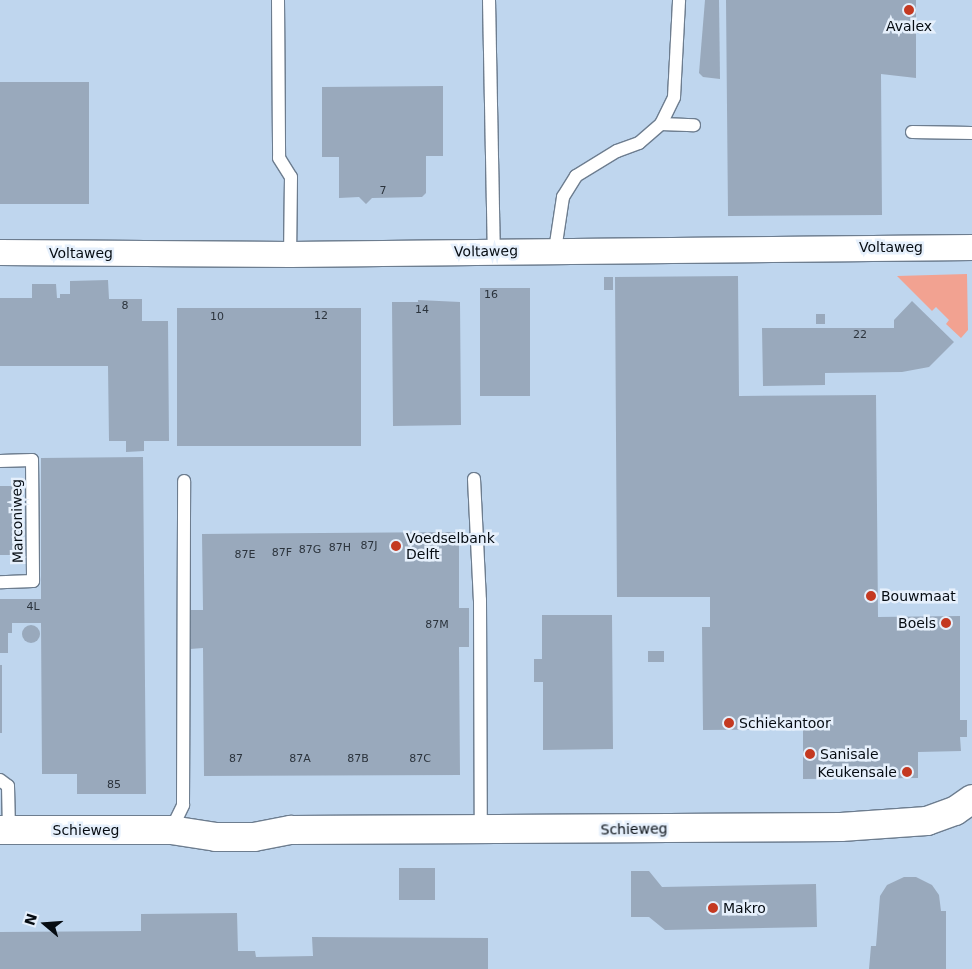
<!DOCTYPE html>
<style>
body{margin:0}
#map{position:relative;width:972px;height:969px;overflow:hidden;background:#d2e4f8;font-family:"DejaVu Sans",sans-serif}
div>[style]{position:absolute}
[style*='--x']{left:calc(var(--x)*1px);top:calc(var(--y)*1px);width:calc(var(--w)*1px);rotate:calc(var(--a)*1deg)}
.built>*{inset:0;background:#bfd6ee;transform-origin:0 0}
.green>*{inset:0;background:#f2a291}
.building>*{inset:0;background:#99a9bc;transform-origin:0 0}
.round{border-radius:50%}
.roads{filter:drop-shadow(1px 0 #6d7d8f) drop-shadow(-1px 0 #6d7d8f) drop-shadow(0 1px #6d7d8f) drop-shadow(0 -1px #6d7d8f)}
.service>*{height:12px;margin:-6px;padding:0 6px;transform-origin:6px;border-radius:6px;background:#fff}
.minor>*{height:25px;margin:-12.5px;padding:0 12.5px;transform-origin:12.5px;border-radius:12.5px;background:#fff}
.tertiary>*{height:28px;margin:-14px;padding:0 14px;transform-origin:14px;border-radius:14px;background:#fff}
.dots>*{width:14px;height:14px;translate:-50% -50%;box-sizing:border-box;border:2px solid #e6f0fc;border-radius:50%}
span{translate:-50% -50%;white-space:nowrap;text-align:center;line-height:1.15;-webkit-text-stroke:5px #e6f0fc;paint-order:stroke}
.number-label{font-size:11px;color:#2b333c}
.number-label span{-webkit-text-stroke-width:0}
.poi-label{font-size:14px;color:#060c12}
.left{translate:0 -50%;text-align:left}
.right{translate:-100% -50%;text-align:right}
.street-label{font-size:14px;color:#060c12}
.north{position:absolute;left:20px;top:899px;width:50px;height:50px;-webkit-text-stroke:4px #e6f0fc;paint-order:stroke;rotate:288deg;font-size:14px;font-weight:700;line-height:20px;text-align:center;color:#060c12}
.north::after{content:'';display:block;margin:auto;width:18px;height:22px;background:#060c12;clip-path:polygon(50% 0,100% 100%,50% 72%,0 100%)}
</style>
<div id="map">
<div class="built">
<i style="left:0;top:0;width:972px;height:969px"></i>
</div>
<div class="green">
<i style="clip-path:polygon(967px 274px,968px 330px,961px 338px,946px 324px,949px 320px,936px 307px,932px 311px,897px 276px)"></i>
</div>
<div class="building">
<i style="clip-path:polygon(705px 0,719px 0,720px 79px,703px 77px,699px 73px)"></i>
<i style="clip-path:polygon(726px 0,916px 0,916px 78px,881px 74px,882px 215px,728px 216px)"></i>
<i style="left:0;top:82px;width:89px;height:122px"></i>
<i style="clip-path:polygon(443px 86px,443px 156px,426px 156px,426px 193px,422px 197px,372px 198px,366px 204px,359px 197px,339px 198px,339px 157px,322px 157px,322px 87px)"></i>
<i style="clip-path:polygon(738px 276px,739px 396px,876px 395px,878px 617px,960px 616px,960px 720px,967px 720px,967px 737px,960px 737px,961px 751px,918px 752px,918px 778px,803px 779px,803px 729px,703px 730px,702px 627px,710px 627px,710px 597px,617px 597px,615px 277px)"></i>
<i style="left:604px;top:277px;width:9px;height:13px"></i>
<i style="clip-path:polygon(108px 280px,109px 299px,142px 299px,142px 321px,168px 321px,169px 441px,144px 441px,144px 451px,126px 452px,126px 441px,109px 441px,108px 366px,0 366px,0 298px,32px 298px,32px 284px,56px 284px,57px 298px,60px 298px,60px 294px,70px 294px,70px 281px)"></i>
<i style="left:480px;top:288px;width:50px;height:108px"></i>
<i style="clip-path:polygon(418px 300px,460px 302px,461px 425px,393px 426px,392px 302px,418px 302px)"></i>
<i style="clip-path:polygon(912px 301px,954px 342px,929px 367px,902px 372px,825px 373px,825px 385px,763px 386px,762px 328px,894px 328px,894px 320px)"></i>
<i style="left:361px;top:308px;width:138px;height:184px;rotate:90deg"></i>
<i style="left:816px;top:314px;width:9px;height:10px"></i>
<i style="clip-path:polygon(143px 457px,146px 794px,77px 794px,77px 774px,42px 774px,41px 623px,12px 623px,12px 633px,8px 633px,8px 653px,0 653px,0 599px,41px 599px,41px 458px)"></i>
<i style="left:0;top:486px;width:20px;height:69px"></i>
<i style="clip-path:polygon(459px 532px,459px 608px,469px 608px,469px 647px,459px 647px,460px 775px,204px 776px,203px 648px,190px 649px,190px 610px,203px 610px,202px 534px)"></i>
<i style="clip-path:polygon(542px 615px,612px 615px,613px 749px,543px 750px,543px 682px,534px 682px,534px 659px,542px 659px)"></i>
<i class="round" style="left:22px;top:625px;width:18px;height:18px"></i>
<i style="left:648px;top:651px;width:16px;height:11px"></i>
<i style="left:0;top:665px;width:2px;height:68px"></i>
<i style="left:399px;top:868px;width:36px;height:32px"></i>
<i style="clip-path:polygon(631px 871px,649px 871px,662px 887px,816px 884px,817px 927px,665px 930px,649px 917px,631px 917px)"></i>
<i style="clip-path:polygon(904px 877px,916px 877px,932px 885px,939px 895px,941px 911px,946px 911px,946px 969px,869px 969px,871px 946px,876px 946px,880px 896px,887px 885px)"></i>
<i style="clip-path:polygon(237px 913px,238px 951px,255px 951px,256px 957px,313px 956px,312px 937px,488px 938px,488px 969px,0 969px,0 932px,141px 931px,141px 914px)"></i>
</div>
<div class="roads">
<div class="service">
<i style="--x:278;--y:0;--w:158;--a:89.6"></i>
<i style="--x:279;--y:158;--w:22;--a:58"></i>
<i style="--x:291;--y:177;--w:77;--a:90.7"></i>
<i style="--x:489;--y:0;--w:251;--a:88.9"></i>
<i style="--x:661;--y:124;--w:33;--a:2"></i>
<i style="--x:912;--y:132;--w:60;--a:1"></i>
<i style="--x:555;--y:250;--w:54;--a:-81.4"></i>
<i style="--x:563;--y:197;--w:25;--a:-58"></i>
<i style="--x:576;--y:176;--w:48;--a:-31.4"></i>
<i style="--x:617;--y:151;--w:23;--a:-20"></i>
<i style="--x:639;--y:143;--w:29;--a:-41"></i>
<i style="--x:661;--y:124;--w:30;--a:-64"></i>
<i style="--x:674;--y:97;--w:97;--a:-87"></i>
<i style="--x:0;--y:461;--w:32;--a:-2"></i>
<i style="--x:32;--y:460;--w:121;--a:89.5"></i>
<i style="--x:33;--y:581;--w:33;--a:178"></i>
<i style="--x:474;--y:479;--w:121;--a:87.2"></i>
<i style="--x:480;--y:600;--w:230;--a:89.8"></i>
<i style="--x:0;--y:780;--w:10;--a:37"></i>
<i style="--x:8;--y:786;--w:44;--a:88.7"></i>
<i style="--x:171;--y:830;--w:28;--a:-64"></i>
<i style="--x:183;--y:805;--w:324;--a:-89.8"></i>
</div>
<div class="minor">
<i style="--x:0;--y:252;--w:290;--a:0.4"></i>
<i style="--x:290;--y:254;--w:682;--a:-0.59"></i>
</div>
<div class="tertiary">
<i style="--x:0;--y:830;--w:171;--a:0"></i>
<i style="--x:171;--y:830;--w:46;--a:8.8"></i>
<i style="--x:216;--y:837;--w:38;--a:0"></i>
<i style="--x:254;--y:837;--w:38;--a:-11"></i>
<i style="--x:291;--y:830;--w:550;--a:-0.31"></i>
<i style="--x:841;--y:827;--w:86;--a:-4"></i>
<i style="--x:927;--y:821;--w:30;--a:-20"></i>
<i style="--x:955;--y:811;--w:21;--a:-35"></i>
</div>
</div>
<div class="dots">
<i style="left:909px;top:10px;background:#c43921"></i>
<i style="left:396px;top:546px;background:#c43921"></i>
<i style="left:871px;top:596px;background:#c43921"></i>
<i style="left:946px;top:623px;background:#c43921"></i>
<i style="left:729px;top:723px;background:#c43921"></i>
<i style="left:810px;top:754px;background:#c43921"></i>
<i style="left:907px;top:772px;background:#c43921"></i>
<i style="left:713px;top:908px;background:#c43921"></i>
</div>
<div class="number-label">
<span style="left:383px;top:191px">7</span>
<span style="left:491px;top:295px">16</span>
<span style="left:125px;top:306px">8</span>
<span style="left:422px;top:310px">14</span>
<span style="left:321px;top:316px">12</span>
<span style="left:217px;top:317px">10</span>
<span style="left:860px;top:335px">22</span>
<span style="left:369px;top:546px">87J</span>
<span style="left:340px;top:548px">87H</span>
<span style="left:310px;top:550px">87G</span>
<span style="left:282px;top:553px">87F</span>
<span style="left:245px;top:555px">87E</span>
<span style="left:33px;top:607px">4L</span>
<span style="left:437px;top:625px">87M</span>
<span style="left:236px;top:759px">87</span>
<span style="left:300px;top:759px">87A</span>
<span style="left:358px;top:759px">87B</span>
<span style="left:420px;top:759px">87C</span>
<span style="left:114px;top:785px">85</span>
</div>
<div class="poi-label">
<span style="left:909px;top:26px">Avalex</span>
<span class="left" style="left:406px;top:546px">Voedselbank<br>Delft</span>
<span class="left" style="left:881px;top:596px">Bouwmaat</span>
<span class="right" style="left:936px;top:623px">Boels</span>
<span class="left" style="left:739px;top:723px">Schiekantoor</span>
<span class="left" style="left:820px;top:754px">Sanisale</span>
<span class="right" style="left:897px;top:772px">Keukensale</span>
<span class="left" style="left:723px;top:908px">Makro</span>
</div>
<div class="street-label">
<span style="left:891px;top:247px">Voltaweg</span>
<span style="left:486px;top:251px;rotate:-1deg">Voltaweg</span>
<span style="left:81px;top:253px">Voltaweg</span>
<span style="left:17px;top:521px;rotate:-91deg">Marconiweg</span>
<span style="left:634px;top:829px;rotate:-1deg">Schieweg</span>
<span style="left:86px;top:830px">Schieweg</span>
</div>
<div class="north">N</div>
</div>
